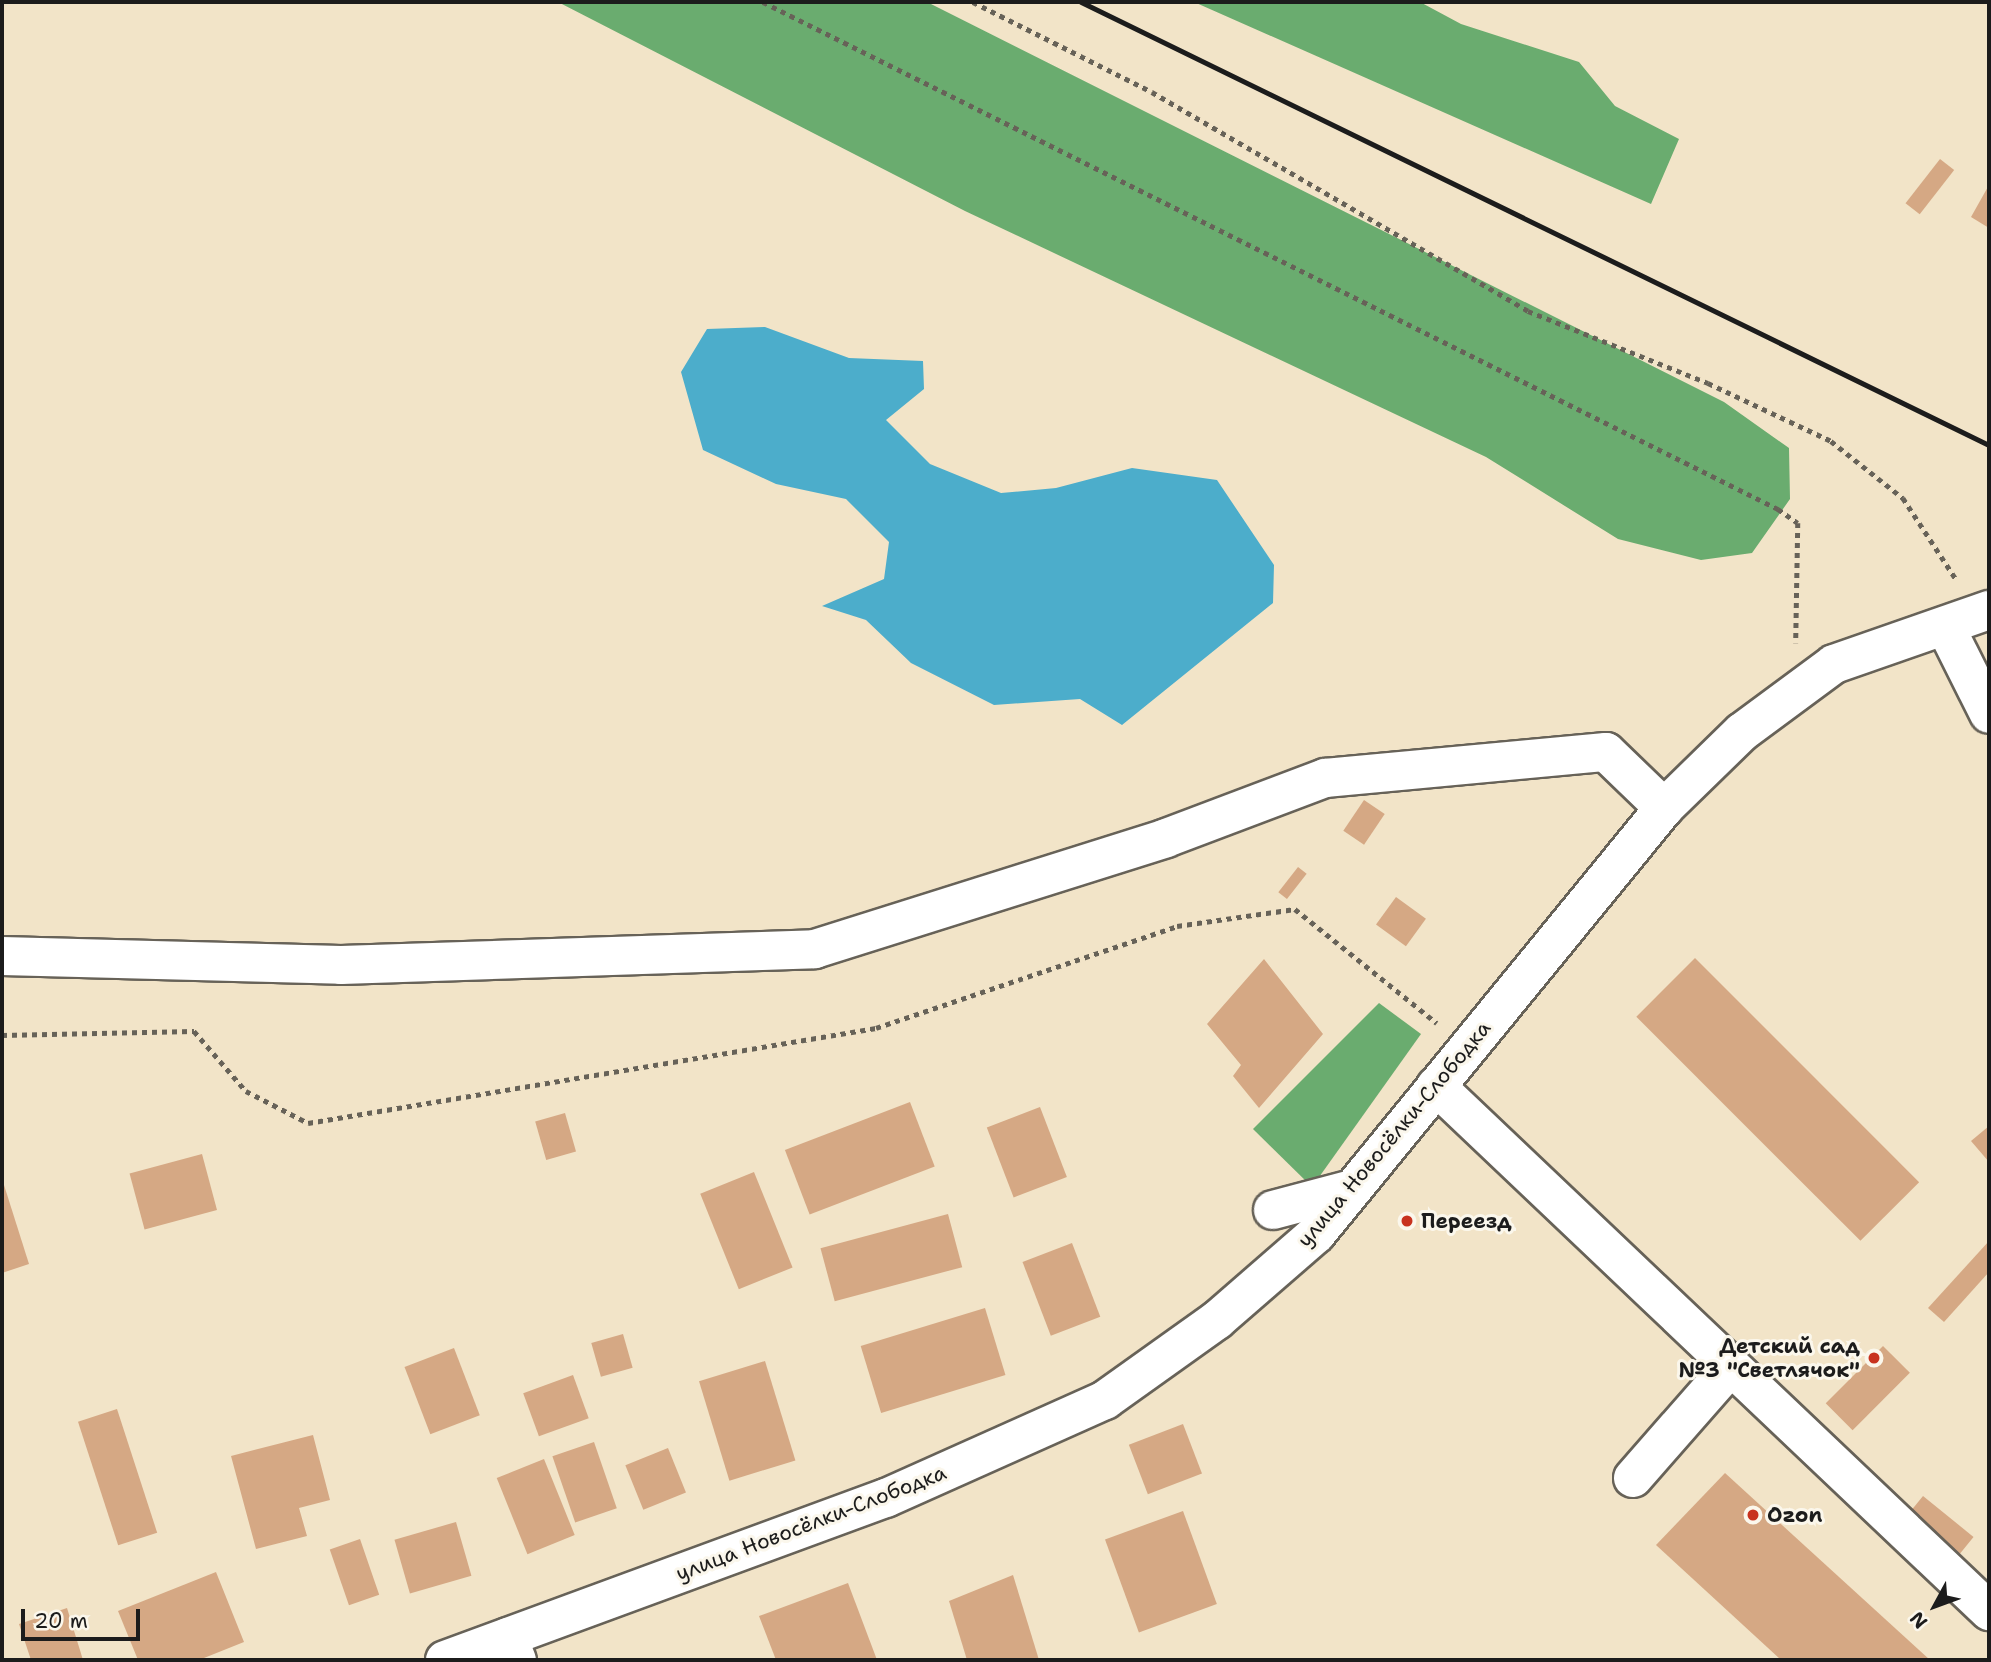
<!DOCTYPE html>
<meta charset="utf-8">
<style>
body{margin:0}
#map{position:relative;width:1991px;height:1662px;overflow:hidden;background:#f2e4c8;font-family:"Shantell Sans",sans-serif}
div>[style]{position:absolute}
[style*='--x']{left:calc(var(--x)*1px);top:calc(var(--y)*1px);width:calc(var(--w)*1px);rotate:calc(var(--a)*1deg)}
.forest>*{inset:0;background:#6aac6f}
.water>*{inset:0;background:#4cadcb}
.building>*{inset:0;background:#d5a884;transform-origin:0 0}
.path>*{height:4.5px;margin-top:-2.25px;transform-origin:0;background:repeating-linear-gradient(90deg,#676258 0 5px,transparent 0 10px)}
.roads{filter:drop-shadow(2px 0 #676258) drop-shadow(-2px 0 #676258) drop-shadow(0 2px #676258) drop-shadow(0 -2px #676258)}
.minor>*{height:38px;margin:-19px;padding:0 19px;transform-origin:19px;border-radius:19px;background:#fff}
.major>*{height:38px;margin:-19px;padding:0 19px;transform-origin:19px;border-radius:19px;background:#fff}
.rail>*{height:5px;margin:-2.5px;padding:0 2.5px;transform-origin:2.5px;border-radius:2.5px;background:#1c1c1c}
.dots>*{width:19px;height:19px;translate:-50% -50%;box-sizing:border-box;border:4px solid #fbf7ec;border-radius:50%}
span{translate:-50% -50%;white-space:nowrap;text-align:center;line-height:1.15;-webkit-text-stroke:6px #fbf7ec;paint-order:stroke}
.street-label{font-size:21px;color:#1c1c1c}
.poi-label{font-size:21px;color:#1c1c1c;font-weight:700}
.left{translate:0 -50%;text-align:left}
.right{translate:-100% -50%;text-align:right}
.frame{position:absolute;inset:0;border:4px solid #1c1c1c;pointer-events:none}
.north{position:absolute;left:1900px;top:1571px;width:70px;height:70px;-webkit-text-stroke:5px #fbf7ec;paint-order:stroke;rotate:229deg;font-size:19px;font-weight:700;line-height:28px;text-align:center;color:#1c1c1c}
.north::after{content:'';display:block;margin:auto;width:24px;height:32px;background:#1c1c1c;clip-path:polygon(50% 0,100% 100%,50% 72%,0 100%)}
.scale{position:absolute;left:21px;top:1609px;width:119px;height:32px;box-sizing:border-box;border:4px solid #1c1c1c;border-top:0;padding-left:9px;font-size:21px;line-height:24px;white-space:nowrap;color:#1c1c1c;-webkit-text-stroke:5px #fbf7ec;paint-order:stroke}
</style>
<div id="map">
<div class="forest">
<i style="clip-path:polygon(558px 2px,927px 2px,1724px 402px,1789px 448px,1790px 499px,1752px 553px,1701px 560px,1618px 539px,1486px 457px,965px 211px)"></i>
<i style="clip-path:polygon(1194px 2px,1420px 2px,1461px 24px,1579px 62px,1615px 106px,1679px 139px,1651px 204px)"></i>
<i style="clip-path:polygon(1379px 1003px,1421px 1034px,1312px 1187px,1253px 1129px)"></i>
</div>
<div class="water">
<i style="clip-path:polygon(765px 327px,849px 358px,923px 361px,924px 389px,886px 420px,930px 464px,1001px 493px,1056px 488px,1132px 468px,1217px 480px,1274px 565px,1273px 603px,1122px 725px,1080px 699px,994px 705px,911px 663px,866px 620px,822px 606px,884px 579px,889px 542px,846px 499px,776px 484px,703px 450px,681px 372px,707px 329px)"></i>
</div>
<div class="building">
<i style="left:1940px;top:159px;width:18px;height:56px;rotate:38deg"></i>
<i style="clip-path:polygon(1989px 185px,1989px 228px,1971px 217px)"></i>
<i style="left:1364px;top:800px;width:25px;height:37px;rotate:34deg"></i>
<i style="left:1298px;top:867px;width:11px;height:32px;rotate:38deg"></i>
<i style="left:1396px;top:897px;width:37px;height:34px;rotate:36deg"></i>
<i style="left:1695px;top:958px;width:317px;height:83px;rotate:45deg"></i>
<i style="clip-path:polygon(1264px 959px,1323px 1034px,1259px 1108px,1233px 1076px,1241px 1065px,1207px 1024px)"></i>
<i style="left:910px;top:1102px;width:69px;height:134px;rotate:69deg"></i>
<i style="left:1040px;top:1107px;width:75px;height:57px;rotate:69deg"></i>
<i style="left:565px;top:1113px;width:40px;height:31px;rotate:74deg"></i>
<i style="clip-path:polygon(1989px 1126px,1989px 1162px,1971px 1141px)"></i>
<i style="left:202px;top:1154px;width:58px;height:75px;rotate:75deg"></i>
<i style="left:754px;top:1172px;width:103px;height:58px;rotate:68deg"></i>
<i style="clip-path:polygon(4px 1185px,29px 1264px,2px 1273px,2px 1186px)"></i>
<i style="left:948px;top:1214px;width:55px;height:132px;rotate:75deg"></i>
<i style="clip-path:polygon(1989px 1241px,1989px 1272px,1944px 1322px,1928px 1308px)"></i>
<i style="left:1072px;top:1243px;width:79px;height:53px;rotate:69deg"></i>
<i style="left:985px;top:1308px;width:70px;height:130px;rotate:73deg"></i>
<i style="left:623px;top:1334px;width:35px;height:33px;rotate:74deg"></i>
<i style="left:1883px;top:1346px;width:38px;height:81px;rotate:45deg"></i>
<i style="left:454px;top:1348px;width:72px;height:53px;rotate:69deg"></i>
<i style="left:765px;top:1361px;width:104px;height:69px;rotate:73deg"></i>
<i style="left:573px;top:1375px;width:46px;height:53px;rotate:70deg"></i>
<i style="left:117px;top:1409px;width:130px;height:41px;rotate:72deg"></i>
<i style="left:1183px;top:1424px;width:53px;height:58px;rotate:69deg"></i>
<i style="clip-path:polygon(313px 1435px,330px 1500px,299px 1508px,307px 1536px,256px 1549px,231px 1456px)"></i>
<i style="left:594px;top:1442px;width:70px;height:44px;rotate:71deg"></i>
<i style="left:668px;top:1448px;width:48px;height:46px;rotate:68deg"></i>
<i style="left:544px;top:1459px;width:82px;height:51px;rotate:68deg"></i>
<i style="clip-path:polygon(1725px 1473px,1930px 1660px,1781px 1660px,1656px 1545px)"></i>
<i style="left:1923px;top:1496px;width:65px;height:22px;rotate:39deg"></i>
<i style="left:1183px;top:1511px;width:99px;height:83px;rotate:70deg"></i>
<i style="left:456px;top:1522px;width:56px;height:64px;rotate:74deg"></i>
<i style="left:360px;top:1539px;width:59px;height:32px;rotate:71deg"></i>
<i style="clip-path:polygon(216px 1572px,244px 1642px,199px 1660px,138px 1660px,118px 1611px)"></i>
<i style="clip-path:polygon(1013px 1575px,1039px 1660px,967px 1660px,949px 1601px)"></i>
<i style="clip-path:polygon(848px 1583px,877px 1660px,776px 1660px,759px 1616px)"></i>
<i style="clip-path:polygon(67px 1608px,83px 1660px,31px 1660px,19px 1624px)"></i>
</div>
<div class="path">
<i style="--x:763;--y:2;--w:1135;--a:26.54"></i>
<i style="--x:1778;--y:509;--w:24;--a:35"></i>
<i style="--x:1798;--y:523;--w:120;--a:91"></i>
<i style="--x:973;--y:2;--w:200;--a:26.7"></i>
<i style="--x:1152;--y:92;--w:435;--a:30.2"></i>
<i style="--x:1528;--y:311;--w:194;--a:21.8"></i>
<i style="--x:1708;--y:383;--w:136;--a:25.2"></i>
<i style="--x:1831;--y:441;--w:92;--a:38.4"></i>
<i style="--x:1903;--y:498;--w:97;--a:56.8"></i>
<i style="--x:2;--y:1035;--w:192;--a:-1.2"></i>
<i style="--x:194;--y:1031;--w:79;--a:49.1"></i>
<i style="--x:246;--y:1091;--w:70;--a:27.3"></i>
<i style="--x:308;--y:1123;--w:576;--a:-9.5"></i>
<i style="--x:876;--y:1028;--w:318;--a:-18.7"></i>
<i style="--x:1177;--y:926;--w:119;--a:-8.2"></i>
<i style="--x:1295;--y:909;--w:182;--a:38.8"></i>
</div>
<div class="roads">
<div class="minor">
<i style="--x:1945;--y:626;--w:98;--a:63.4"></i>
<i style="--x:2;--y:956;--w:339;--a:1.5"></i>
<i style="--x:341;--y:965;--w:474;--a:-1.9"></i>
<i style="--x:815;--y:949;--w:368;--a:-17.5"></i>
<i style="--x:1166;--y:838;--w:170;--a:-20.7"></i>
<i style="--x:1325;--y:778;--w:282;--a:-5.3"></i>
<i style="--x:1606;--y:752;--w:81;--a:44"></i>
<i style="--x:1436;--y:1086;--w:763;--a:43.51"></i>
<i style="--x:1273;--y:1210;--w:82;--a:-14.9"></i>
<i style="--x:1633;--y:1478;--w:149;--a:-48.8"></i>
<i style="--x:508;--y:1637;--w:25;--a:69"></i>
</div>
<div class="major">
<i style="--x:445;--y:1660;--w:470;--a:-20.2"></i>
<i style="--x:886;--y:1498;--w:240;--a:-24.1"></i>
<i style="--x:1105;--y:1400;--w:138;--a:-35.5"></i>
<i style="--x:1217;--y:1320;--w:131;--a:-41"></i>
<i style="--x:1316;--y:1234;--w:550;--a:-50.75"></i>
<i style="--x:1664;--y:808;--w:109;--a:-44.3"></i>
<i style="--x:1742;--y:732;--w:114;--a:-36.5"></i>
<i style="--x:1834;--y:664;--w:164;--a:-19.2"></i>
</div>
</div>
<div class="rail">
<i style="--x:1081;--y:2;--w:1010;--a:26.01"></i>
</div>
<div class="dots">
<i style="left:1407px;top:1221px;background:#c8321e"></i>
<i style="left:1874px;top:1358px;background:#c8321e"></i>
<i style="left:1753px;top:1515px;background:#c8321e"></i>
</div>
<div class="street-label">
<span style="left:1394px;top:1134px;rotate:-50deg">улица Новосёлки-Слободка</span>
<span style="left:811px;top:1523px;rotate:-21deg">улица Новосёлки-Слободка</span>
</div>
<div class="poi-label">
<span class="left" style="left:1421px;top:1221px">Переезд</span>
<span class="right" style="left:1860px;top:1358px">Детский сад<br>№3 "Светлячок"</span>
<span class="left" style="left:1767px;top:1515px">Ozon</span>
</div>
<div class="frame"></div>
<div class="north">N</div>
<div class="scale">20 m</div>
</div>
